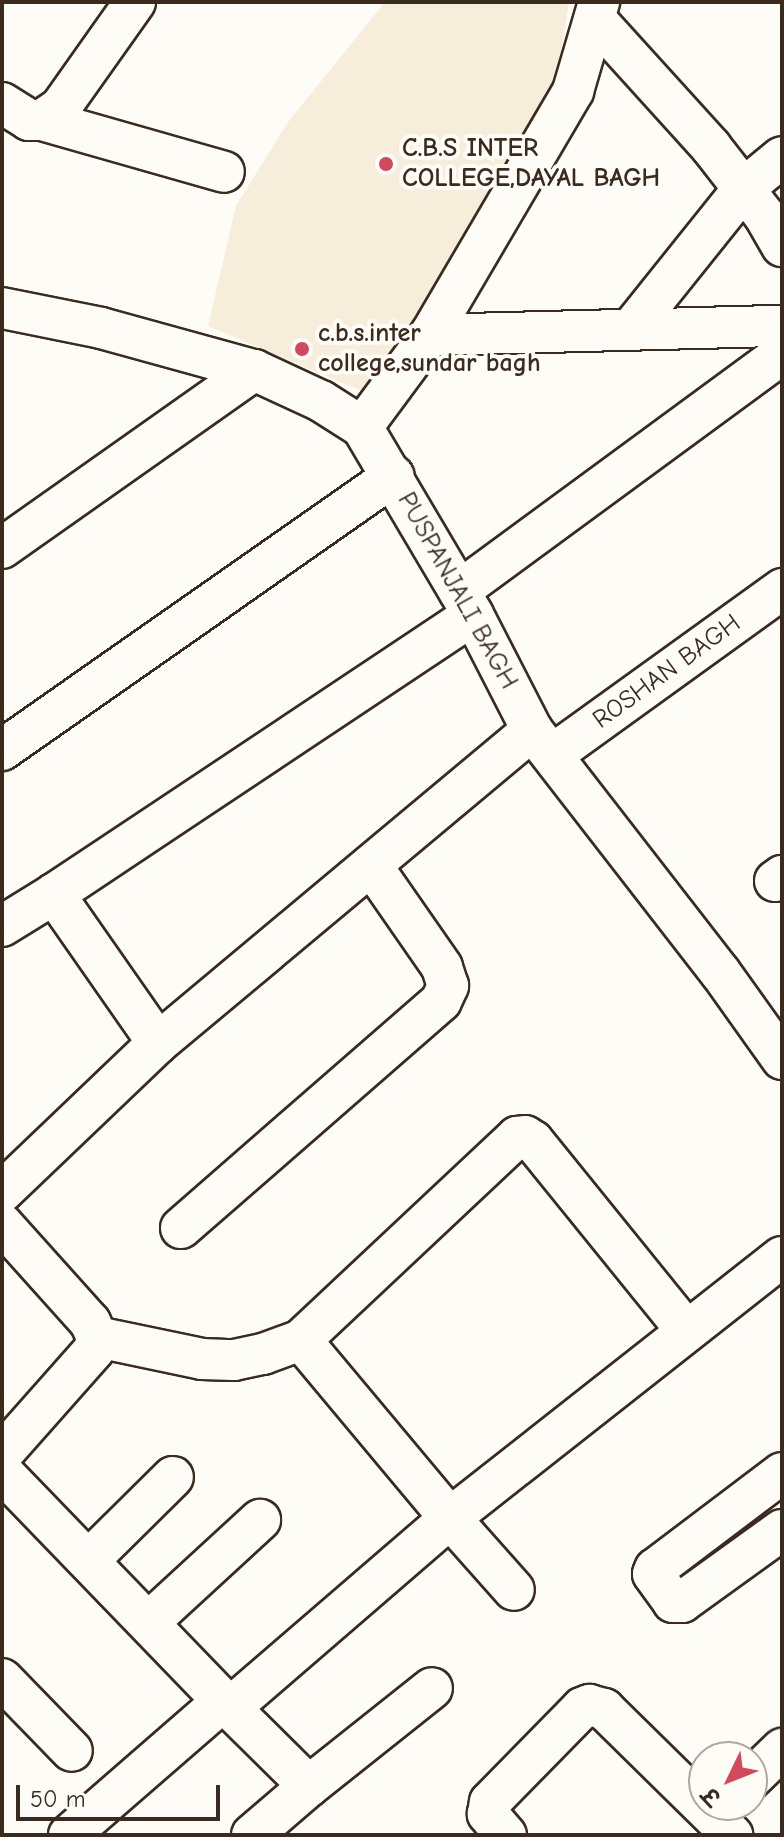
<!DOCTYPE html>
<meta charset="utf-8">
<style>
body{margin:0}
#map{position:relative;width:784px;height:1837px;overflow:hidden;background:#fdfcf7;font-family:"Comic Neue","Playpen Sans Deva",sans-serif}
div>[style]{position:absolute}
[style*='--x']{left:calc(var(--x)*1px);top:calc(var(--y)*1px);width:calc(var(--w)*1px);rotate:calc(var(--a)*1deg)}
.built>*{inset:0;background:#f7eddb}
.roads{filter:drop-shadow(2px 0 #3b2a1e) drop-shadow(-2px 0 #3b2a1e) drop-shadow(0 2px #3b2a1e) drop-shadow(0 -2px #3b2a1e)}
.minor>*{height:40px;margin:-20px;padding:0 20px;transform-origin:20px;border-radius:20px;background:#fdfcf7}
.dots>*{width:22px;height:22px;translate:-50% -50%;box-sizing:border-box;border:4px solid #fdfcf7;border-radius:50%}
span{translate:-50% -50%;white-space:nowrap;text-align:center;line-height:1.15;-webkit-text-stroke:8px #fdfcf7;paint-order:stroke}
.poi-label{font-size:26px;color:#3b2a1e;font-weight:700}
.left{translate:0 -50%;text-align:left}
.street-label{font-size:26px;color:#3b2a1e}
.frame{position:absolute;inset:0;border:4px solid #3b2a1e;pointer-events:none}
.north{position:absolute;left:688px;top:1741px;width:80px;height:80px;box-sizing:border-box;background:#fdfcf7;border:2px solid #afa8a0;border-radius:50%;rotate:227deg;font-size:22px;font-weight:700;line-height:32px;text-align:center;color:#3b2a1e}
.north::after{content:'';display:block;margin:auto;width:28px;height:36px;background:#d1495b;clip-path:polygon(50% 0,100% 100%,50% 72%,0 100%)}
.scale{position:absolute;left:16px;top:1785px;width:204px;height:36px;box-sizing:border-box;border:4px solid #3b2a1e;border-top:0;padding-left:10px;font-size:24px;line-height:28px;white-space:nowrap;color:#3b2a1e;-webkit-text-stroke:6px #fdfcf7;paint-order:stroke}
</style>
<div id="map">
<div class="built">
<i style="clip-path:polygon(385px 2px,569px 2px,558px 71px,486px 212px,369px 394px,208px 326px,236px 206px,288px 122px)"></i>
</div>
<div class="roads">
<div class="minor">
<i style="--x:596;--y:20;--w:171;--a:47.8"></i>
<i style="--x:711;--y:147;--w:86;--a:52.1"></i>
<i style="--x:764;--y:215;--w:36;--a:60"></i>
<i style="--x:2;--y:103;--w:32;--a:32"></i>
<i style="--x:29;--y:120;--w:13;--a:0"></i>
<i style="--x:42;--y:120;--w:22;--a:-34"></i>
<i style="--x:60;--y:108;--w:130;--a:-54.7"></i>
<i style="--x:42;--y:120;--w:189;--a:15.9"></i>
<i style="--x:2;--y:308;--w:101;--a:11.4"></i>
<i style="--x:101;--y:328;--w:159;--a:15.4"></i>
<i style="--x:254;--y:370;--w:74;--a:24.8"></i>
<i style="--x:321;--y:401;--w:49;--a:32.4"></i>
<i style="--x:362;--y:427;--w:218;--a:59.4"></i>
<i style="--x:473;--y:615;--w:129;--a:62.8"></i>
<i style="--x:532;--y:730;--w:306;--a:52.2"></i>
<i style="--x:720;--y:972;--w:107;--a:54.5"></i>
<i style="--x:631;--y:329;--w:179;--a:-51.3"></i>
<i style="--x:743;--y:189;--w:50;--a:-39.4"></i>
<i style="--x:430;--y:335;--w:352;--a:-1.5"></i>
<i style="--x:362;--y:427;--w:114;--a:-53.5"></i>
<i style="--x:430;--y:335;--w:283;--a:-59.6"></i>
<i style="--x:573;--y:91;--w:93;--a:-73.7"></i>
<i style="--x:2;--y:548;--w:309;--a:-35.2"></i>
<i style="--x:459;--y:591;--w:401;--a:-36.3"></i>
<i style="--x:2;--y:750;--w:478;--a:-35"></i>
<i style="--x:552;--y:755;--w:284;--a:-35.8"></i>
<i style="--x:775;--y:881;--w:9;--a:-36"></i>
<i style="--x:2;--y:926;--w:61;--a:-31.6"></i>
<i style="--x:158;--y:1043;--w:182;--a:-124.9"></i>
<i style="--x:54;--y:894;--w:503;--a:-33.66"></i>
<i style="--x:2;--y:1192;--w:216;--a:-43.7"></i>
<i style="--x:158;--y:1043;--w:488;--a:-39.9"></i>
<i style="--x:2;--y:1224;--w:132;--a:48.1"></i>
<i style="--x:90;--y:1322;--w:17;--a:65"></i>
<i style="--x:97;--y:1337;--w:13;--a:103"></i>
<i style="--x:94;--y:1350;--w:139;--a:131.5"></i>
<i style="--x:181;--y:1228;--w:345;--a:-41.1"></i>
<i style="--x:441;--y:1001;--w:17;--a:-65"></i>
<i style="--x:448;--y:986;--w:20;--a:-108"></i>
<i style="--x:442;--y:967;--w:124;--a:-124.8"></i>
<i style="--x:686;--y:1330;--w:243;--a:-129"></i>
<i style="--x:533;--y:1141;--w:9;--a:-148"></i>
<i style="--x:525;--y:1136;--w:8;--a:173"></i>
<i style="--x:517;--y:1137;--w:296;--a:136.8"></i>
<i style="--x:301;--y:1340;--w:232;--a:50.1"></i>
<i style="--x:450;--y:1518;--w:422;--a:-38.2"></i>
<i style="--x:97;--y:1337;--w:107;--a:11.8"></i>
<i style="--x:202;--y:1359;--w:32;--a:2"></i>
<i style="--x:234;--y:1360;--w:30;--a:-12"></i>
<i style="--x:263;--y:1354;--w:40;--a:-20.2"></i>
<i style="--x:2;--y:1472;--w:318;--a:46"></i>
<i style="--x:223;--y:1701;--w:121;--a:44.7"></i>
<i style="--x:309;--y:1786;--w:157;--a:-38.5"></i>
<i style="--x:782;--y:1473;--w:159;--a:142.9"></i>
<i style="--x:655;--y:1569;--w:5;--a:112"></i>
<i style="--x:653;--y:1574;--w:34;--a:54"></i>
<i style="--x:673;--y:1602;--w:9;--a:0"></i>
<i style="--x:682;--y:1602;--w:123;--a:-35.8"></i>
<i style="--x:89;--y:1560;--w:118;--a:-44.7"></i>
<i style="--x:149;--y:1622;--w:151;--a:-42.6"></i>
<i style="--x:2;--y:1679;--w:100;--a:45.8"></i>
<i style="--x:230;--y:1708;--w:291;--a:-40.8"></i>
<i style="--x:450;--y:1518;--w:96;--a:48.4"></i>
<i style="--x:752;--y:1778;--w:42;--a:-44"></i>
<i style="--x:69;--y:1835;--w:204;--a:-41"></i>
<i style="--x:252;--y:1835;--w:75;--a:-40.7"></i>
<i style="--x:506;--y:1835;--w:28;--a:-131"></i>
<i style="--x:488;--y:1814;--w:12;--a:-81"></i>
<i style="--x:490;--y:1802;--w:132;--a:-45.6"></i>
<i style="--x:582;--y:1708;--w:8;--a:-23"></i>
<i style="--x:589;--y:1705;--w:16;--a:15"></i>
<i style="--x:604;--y:1709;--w:180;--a:44.5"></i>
</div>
</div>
<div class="dots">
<i style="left:386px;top:164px;background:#d1495b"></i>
<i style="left:302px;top:349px;background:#d1495b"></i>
</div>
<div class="poi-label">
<span class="left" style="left:402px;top:164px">C.B.S INTER<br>COLLEGE,DAYAL BAGH</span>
<span class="left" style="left:318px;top:349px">c.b.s.inter<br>college,sundar bagh</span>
</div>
<div class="street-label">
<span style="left:457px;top:591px;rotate:61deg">PUSPANJALI BAGH</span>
<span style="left:667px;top:672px;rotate:-36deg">ROSHAN BAGH</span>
</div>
<div class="frame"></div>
<div class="north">उ</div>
<div class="scale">50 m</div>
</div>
